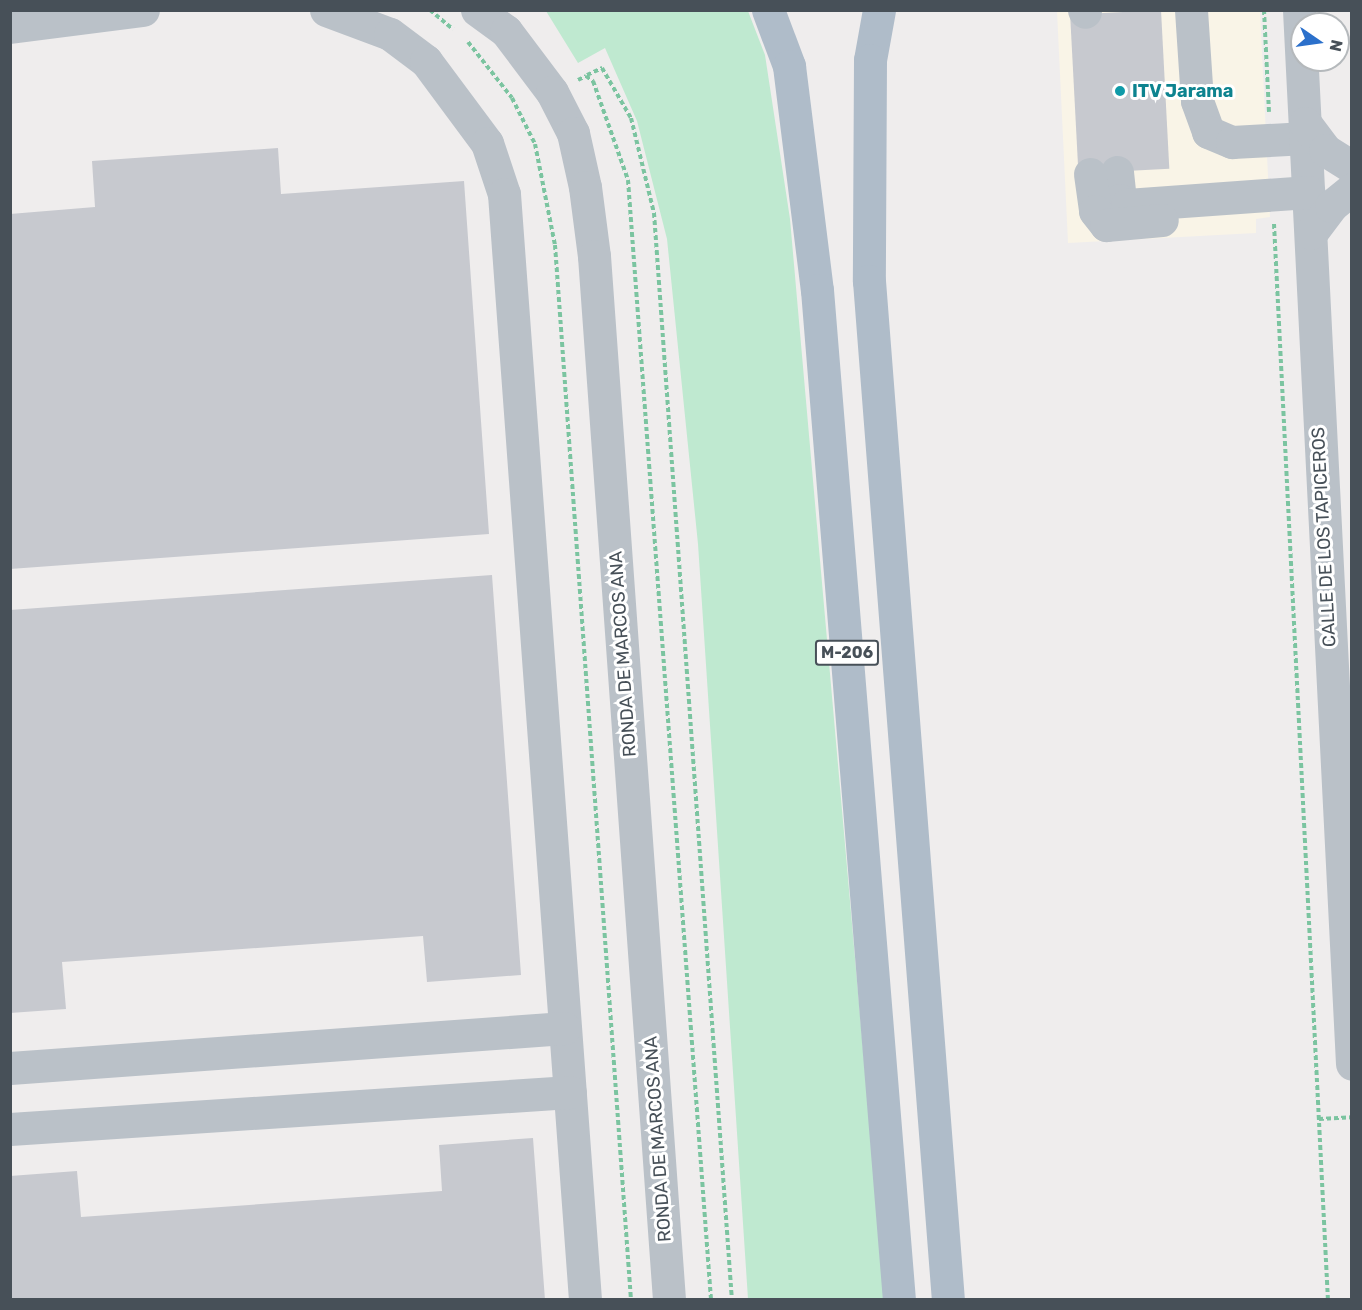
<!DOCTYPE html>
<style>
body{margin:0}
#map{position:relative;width:1362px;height:1310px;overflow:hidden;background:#efeded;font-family:Rubik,sans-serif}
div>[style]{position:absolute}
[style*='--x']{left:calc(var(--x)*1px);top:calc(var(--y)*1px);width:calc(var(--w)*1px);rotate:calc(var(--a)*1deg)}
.commercial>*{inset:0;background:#f9f4e7}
.green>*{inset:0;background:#bfe9d0}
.building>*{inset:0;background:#c7c9cf;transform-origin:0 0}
.path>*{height:4px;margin-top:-2px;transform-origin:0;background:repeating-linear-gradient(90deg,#7bc4a0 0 4.5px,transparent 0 7.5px)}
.minor>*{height:33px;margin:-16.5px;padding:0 16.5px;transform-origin:16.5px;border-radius:16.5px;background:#bac1c8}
.major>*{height:33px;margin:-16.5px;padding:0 16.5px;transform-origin:16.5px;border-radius:16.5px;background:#afbcc9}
.dots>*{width:16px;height:16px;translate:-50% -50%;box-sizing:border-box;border:3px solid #fff;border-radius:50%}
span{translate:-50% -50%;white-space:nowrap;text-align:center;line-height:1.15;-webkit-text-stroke:6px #fff;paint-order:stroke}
.shield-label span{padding:2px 4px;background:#fff;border:2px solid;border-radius:4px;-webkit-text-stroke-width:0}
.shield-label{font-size:16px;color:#475058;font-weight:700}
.culture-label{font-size:18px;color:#0d838f;font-weight:700}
.left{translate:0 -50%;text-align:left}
.street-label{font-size:18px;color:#475058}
.frame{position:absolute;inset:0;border:12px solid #475058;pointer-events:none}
.north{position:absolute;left:1290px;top:12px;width:60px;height:60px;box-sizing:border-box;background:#fff;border:2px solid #b5b9bc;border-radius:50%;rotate:103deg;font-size:16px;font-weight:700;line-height:24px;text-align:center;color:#475058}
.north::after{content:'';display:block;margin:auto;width:21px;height:27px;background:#2b70cb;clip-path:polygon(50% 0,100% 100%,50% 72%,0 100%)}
</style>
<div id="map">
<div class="commercial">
<i style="clip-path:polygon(1057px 11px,1260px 11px,1270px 217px,1256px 219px,1256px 233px,1068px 243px)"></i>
</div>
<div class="green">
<i style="clip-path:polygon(546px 11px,748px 11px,765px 55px,790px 219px,885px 1299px,748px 1299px,698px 544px,667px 239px,637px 121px,605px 48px,578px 63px)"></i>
</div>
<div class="building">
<i style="left:1161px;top:10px;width:159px;height:91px;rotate:87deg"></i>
<i style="clip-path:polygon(278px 148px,281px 194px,464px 181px,489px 534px,10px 569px,10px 214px,95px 207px,92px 161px)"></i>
<i style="clip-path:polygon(492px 575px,521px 975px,427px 982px,423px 936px,62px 962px,66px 1009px,10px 1013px,10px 610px)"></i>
<i style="clip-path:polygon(533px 1138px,545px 1300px,10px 1300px,10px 1176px,77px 1171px,81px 1217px,442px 1191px,439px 1145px)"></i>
</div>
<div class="path">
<i style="--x:430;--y:10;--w:30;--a:40"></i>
<i style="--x:1264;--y:10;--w:102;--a:87.2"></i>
<i style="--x:468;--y:42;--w:71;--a:51.8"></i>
<i style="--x:512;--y:98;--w:51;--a:63.4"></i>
<i style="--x:535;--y:144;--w:103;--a:78.8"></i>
<i style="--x:555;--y:245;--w:1058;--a:85.88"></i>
<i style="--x:587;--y:75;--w:17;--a:-25"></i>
<i style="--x:602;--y:68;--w:58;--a:59.9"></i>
<i style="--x:631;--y:118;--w:98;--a:76.4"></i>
<i style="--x:654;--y:213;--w:1090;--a:85.9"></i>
<i style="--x:578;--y:80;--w:9;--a:-27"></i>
<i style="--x:586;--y:76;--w:9;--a:36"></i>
<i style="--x:593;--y:81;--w:105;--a:70.5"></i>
<i style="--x:628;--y:180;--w:1123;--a:85.76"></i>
<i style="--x:1274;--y:224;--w:1077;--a:87.13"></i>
<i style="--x:1319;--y:1119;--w:33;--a:-3"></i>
</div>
<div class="minor">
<i style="--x:326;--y:10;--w:68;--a:20.6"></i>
<i style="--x:390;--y:34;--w:45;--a:36.9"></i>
<i style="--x:426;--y:61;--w:102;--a:53.4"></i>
<i style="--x:487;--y:143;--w:54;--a:71.6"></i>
<i style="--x:504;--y:194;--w:1109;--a:85.81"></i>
<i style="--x:477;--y:10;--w:36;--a:36"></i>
<i style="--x:506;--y:31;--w:76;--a:53"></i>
<i style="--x:552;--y:92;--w:46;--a:62.9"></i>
<i style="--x:573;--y:133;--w:55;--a:77.5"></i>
<i style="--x:585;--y:187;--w:70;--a:82.6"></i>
<i style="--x:594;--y:256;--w:1047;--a:85.89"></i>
<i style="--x:1084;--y:10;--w:2;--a:63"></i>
<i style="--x:1191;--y:10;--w:91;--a:86.2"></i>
<i style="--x:1197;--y:101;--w:33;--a:70"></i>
<i style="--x:1208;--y:132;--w:26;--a:23"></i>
<i style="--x:1232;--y:142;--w:74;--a:-3.1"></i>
<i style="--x:1299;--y:10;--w:1055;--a:87.12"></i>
<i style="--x:10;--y:27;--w:134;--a:-7.3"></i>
<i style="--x:1305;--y:123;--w:34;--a:53"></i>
<i style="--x:1325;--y:150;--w:32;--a:32"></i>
<i style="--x:1117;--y:172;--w:28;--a:84"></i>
<i style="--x:1120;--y:200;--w:9;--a:36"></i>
<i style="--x:1127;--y:205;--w:182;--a:-4.1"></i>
<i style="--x:1090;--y:174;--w:37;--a:82"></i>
<i style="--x:1095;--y:211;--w:18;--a:52"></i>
<i style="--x:1106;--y:225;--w:56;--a:-5.1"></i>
<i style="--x:1311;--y:233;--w:34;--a:-53"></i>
<i style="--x:1331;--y:206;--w:27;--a:-39"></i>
<i style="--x:10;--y:1068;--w:556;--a:-4.12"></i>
<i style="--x:10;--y:1129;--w:561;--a:-3.78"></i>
</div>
<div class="major">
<i style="--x:768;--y:10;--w:60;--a:69.4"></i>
<i style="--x:789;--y:66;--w:226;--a:82.9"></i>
<i style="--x:817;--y:290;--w:1013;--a:85.36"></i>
<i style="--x:879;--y:10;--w:51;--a:100.2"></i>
<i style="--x:870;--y:60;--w:221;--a:90.3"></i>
<i style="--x:869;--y:281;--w:1022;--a:85.57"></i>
</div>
<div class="dots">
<i style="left:1120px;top:91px;background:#0f9aa8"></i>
</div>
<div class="shield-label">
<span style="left:847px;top:653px">M-206</span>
</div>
<div class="culture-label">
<span class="left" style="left:1132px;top:91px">ITV Jarama</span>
</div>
<div class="street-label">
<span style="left:1324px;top:537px;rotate:-93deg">CALLE DE LOS TAPICEROS</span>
<span style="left:623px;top:654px;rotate:-94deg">RONDA DE MARCOS ANA</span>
<span style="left:658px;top:1139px;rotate:-94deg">RONDA DE MARCOS ANA</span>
</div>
<div class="frame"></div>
<div class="north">N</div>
</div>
